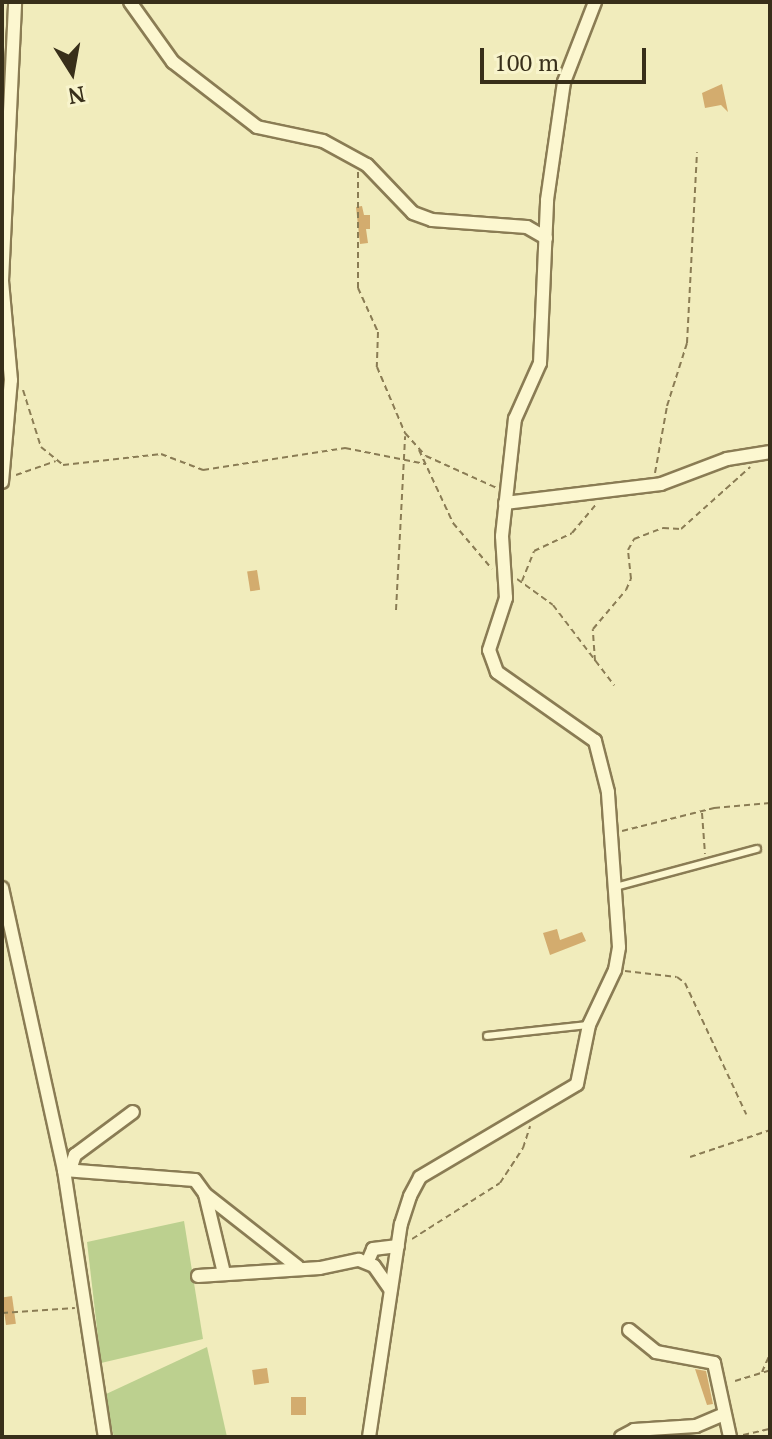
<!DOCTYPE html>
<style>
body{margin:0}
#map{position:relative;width:772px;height:1439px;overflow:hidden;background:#f1ecbc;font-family:"PT Serif",serif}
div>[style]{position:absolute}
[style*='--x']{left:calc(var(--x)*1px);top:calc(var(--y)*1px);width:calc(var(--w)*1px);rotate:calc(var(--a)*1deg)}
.green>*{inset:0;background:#bcd08f}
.building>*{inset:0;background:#d3ac6e;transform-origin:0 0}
.path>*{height:2px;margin-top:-1px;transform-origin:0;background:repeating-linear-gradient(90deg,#8a7c54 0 6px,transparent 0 10px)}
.roads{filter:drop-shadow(2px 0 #8a7c54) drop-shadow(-2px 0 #8a7c54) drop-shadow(0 2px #8a7c54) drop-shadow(0 -2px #8a7c54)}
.service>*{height:6px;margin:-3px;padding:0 3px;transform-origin:3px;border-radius:3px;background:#fcf7d0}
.minor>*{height:12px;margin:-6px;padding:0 6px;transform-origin:6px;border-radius:6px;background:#fcf7d0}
span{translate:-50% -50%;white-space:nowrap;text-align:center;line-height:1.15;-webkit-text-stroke:6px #f8f4cc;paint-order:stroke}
.frame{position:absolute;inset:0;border:4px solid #382f1a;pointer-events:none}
.north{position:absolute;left:32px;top:32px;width:80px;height:80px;-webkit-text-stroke:6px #f8f4cc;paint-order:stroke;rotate:169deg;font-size:22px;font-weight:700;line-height:32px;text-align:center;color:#382f1a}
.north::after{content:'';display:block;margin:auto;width:28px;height:36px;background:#382f1a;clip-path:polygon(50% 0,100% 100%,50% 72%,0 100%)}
.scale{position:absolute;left:480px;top:48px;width:166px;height:36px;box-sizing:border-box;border:4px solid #382f1a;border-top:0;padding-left:10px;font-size:24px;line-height:28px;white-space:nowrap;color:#382f1a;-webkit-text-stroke:6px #f8f4cc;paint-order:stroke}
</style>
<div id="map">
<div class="green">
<i style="clip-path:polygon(184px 1221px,203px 1339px,101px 1363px,87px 1242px)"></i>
<i style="clip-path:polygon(207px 1347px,227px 1437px,114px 1437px,104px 1395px)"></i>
</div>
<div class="building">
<i style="clip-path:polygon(722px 84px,728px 112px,721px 105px,705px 108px,702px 93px)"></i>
<i style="clip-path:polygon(362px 206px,364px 215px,370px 215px,370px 229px,366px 229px,368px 243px,360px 244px,356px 207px)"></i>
<i style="left:257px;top:570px;width:20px;height:10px;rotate:81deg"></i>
<i style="clip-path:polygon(557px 929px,560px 940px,582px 932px,586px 941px,550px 955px,543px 933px)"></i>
<i style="left:12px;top:1296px;width:28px;height:10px;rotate:82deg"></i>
<i style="left:267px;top:1368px;width:15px;height:15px;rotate:82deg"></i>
<i style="clip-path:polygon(695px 1369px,706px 1371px,713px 1404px,707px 1405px)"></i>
<i style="left:291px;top:1397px;width:15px;height:18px"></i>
</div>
<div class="path">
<i style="--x:358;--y:172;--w:116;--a:90"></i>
<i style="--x:358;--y:288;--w:48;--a:65.6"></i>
<i style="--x:378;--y:332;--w:35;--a:92"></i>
<i style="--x:377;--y:367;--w:72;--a:67"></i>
<i style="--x:405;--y:433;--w:31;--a:48"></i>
<i style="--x:426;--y:456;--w:78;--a:24.3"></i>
<i style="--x:23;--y:390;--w:60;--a:72.5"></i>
<i style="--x:41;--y:447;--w:28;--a:39"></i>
<i style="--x:63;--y:465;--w:99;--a:-6.4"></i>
<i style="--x:161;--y:454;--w:45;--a:20.9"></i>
<i style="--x:203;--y:470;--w:144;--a:-8.8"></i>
<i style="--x:345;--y:448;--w:82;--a:11.3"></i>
<i style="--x:419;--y:450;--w:81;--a:65"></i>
<i style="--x:453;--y:523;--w:60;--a:49.7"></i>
<i style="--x:655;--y:473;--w:68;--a:-79.8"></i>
<i style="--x:667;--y:406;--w:66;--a:-72.4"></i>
<i style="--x:687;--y:343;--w:191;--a:-87"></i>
<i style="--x:16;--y:475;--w:42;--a:-19.3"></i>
<i style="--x:517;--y:579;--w:44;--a:35.8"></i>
<i style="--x:553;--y:605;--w:101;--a:52.7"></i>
<i style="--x:522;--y:581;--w:32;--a:-68"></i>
<i style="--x:534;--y:551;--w:42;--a:-25.3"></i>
<i style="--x:572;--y:533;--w:39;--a:-50"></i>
<i style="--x:396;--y:610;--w:174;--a:-87"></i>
<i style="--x:595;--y:661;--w:32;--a:-94"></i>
<i style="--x:593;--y:629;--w:51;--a:-49.8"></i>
<i style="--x:626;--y:590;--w:12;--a:-66"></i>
<i style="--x:631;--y:579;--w:29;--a:-96"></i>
<i style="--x:628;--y:550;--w:13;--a:-61"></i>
<i style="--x:634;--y:539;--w:31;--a:-21"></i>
<i style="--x:663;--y:528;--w:18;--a:3"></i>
<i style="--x:681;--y:529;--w:93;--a:-41.9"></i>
<i style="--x:702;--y:813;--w:41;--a:85.8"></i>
<i style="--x:622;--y:831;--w:95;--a:-14"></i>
<i style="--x:714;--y:808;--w:56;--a:-5.1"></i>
<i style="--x:625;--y:971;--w:52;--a:6.6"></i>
<i style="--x:677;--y:977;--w:10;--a:37"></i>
<i style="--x:685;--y:983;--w:145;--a:65"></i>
<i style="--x:690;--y:1157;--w:84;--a:-18.6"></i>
<i style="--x:412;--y:1239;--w:104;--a:-32.5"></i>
<i style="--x:500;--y:1183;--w:42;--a:-56.7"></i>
<i style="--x:523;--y:1148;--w:23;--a:-72"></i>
<i style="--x:2;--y:1313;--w:73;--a:-3.9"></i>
<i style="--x:762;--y:1372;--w:20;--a:-66"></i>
<i style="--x:735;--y:1381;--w:37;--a:-17"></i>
<i style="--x:743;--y:1435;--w:28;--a:-13"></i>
</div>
<div class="roads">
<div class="service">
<i style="--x:615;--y:887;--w:147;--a:-15"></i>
<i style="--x:487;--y:1036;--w:103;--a:-6.2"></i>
</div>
<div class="minor">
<i style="--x:130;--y:2;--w:74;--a:54.4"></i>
<i style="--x:173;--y:62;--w:106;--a:37.7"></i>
<i style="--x:257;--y:127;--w:67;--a:12"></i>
<i style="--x:323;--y:141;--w:50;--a:28.6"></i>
<i style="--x:367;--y:165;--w:66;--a:46.2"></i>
<i style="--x:413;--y:213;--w:20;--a:20"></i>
<i style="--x:432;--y:220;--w:95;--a:4.2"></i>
<i style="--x:527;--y:227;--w:22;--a:30"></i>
<i style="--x:2;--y:482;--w:102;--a:-85"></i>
<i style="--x:11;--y:380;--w:99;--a:-95.2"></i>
<i style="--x:2;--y:281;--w:279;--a:-87.3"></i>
<i style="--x:505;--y:503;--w:157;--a:-6.9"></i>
<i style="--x:661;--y:484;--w:71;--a:-20.7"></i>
<i style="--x:727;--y:459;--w:44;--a:-9.2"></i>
<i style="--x:2;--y:888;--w:289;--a:77.6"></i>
<i style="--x:64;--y:1170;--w:270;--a:81.3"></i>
<i style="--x:64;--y:1170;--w:131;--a:4.4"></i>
<i style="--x:195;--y:1180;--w:17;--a:54"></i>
<i style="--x:205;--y:1194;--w:81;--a:76.5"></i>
<i style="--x:70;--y:1170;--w:16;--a:-72"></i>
<i style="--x:75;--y:1155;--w:72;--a:-36.6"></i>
<i style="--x:205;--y:1194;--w:118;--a:38.1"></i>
<i style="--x:368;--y:1261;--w:13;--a:-67"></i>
<i style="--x:373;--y:1249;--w:25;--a:-7"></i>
<i style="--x:198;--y:1276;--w:122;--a:-3.8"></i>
<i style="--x:320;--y:1268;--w:40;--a:-12"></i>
<i style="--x:359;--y:1260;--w:16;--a:22"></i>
<i style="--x:374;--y:1266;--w:29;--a:55"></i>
<i style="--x:629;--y:1330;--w:35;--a:39"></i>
<i style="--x:656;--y:1352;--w:59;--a:10.7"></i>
<i style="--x:714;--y:1363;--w:76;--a:77.8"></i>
<i style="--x:369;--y:1437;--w:215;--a:-81.5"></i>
<i style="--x:401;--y:1224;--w:29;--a:-72"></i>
<i style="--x:410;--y:1196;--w:21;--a:-62"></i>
<i style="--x:420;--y:1177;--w:182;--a:-30.6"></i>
<i style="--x:577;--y:1084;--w:60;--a:-78.5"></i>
<i style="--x:589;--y:1025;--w:61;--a:-64.7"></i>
<i style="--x:615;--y:970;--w:23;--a:-80"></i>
<i style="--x:619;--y:947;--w:155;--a:-94.1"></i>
<i style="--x:608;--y:792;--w:53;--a:-104.3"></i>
<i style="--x:595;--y:741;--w:120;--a:-144.9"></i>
<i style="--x:497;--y:672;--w:23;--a:-110"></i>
<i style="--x:489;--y:650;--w:55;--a:-71.9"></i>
<i style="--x:506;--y:598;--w:62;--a:-93.7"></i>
<i style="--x:502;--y:536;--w:118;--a:-83.7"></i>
<i style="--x:515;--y:419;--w:61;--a:-65.9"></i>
<i style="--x:540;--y:363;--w:163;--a:-87.5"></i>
<i style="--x:547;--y:200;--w:119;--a:-81.8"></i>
<i style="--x:564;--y:82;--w:86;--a:-68.8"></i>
<i style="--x:621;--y:1437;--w:15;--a:-28"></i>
<i style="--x:634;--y:1430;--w:62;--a:-3.7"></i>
<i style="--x:696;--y:1426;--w:30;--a:-23"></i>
</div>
</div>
<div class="frame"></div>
<div class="north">N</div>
<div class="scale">100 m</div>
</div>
